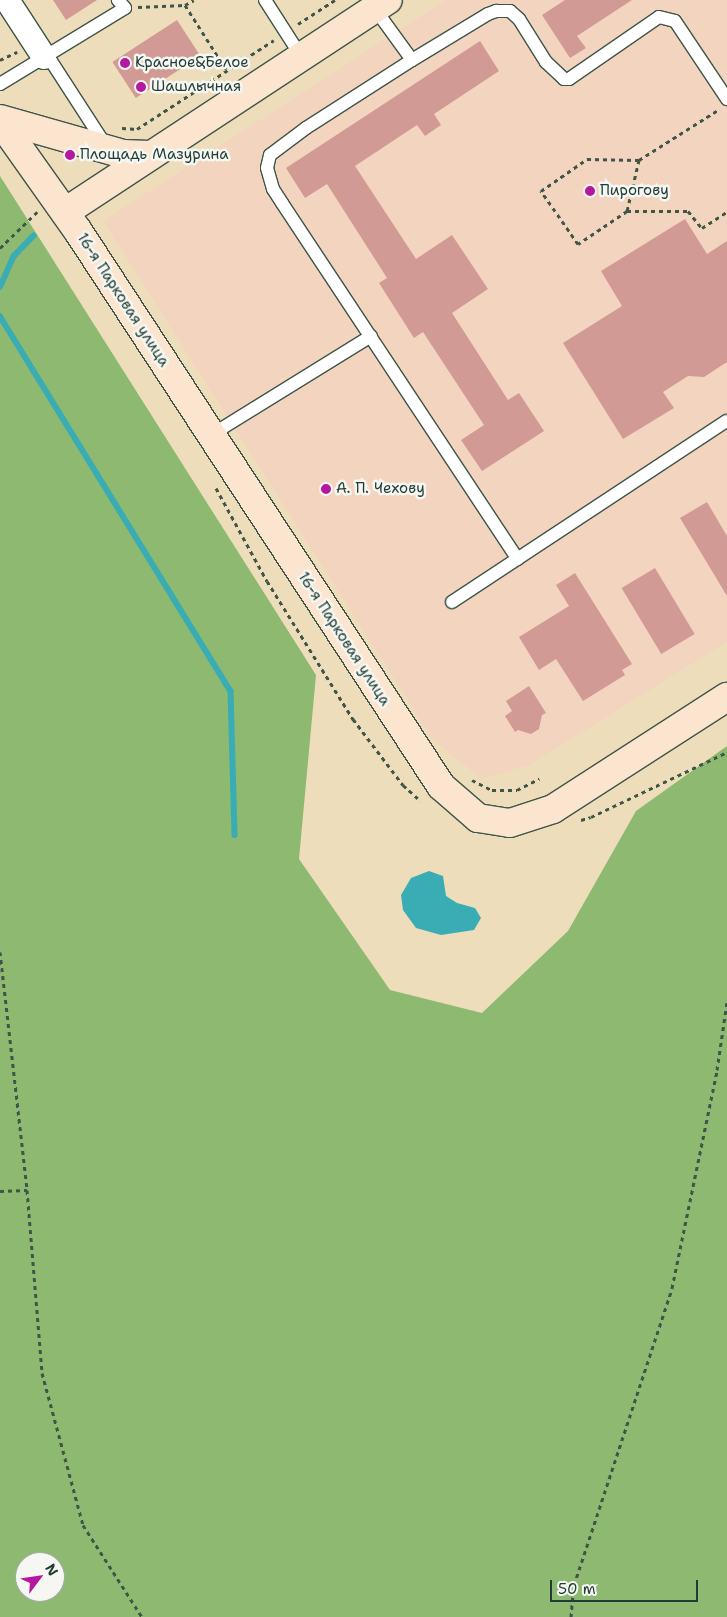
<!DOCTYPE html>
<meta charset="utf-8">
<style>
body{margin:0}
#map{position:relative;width:727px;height:1617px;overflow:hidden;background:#edb;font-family:"Shantell Sans",sans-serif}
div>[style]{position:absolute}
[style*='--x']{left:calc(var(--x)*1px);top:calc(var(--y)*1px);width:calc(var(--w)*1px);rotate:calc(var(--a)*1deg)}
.built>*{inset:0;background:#f3d4bf}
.forest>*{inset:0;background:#8db970}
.water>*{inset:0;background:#3aacb4}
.stream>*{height:5.5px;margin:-2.75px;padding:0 2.75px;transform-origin:2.75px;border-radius:2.75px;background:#3aacb4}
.building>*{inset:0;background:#d29a94;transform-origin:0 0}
.path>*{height:3px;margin-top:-1.5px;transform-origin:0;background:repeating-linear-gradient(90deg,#3e5548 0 4px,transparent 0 8px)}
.roads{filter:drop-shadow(1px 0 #3e5548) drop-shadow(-1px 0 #3e5548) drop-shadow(0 1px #3e5548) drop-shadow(0 -1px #3e5548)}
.lane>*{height:12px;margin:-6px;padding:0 6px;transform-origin:6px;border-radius:6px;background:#fff}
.street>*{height:24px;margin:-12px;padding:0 12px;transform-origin:12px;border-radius:12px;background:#fff}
.secondary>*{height:28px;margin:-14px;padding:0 14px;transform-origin:14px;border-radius:14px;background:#fbe5cf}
.dots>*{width:14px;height:14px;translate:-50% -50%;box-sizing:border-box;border:2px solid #f6f6f2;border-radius:50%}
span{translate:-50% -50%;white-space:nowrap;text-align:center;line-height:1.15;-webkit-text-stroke:5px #f6f6f2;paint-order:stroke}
.poi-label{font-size:15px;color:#1f3d34}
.left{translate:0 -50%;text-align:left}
.street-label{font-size:15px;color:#1f3d34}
.north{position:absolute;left:15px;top:1552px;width:50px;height:50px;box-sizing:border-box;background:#f6f6f2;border:1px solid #a0aca6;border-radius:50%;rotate:59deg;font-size:14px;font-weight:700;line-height:20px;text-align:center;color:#1f3d34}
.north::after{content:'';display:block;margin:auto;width:18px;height:22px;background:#b5179e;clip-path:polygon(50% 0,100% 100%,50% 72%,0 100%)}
.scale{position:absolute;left:550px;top:1580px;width:148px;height:22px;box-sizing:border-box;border:2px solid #1f3d34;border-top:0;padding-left:6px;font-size:15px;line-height:18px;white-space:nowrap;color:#1f3d34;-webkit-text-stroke:4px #f6f6f2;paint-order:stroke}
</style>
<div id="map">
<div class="built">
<i style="clip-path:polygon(446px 0,727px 0,727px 642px,529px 765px,482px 779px,433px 740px,103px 221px)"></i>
</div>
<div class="forest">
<i style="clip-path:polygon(evenodd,0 176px,316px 675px,299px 859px,390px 990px,482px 1013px,568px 931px,636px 811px,727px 746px,727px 1617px,0 1617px,0 176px,25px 1562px,55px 1562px,55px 1592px,25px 1592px,25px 1562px)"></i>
</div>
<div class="water">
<i style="clip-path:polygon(429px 871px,443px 876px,446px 896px,457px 903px,475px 908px,481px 918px,474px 930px,441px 935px,416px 928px,403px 910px,401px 895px,411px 878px)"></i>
</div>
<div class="stream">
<i style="--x:0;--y:287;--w:34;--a:-66"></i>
<i style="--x:14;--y:256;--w:28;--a:-46"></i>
<i style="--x:0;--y:316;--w:440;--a:58.4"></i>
<i style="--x:231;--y:691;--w:144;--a:88.4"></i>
</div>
<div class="building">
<i style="clip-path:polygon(53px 0,97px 0,66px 20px)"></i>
<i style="clip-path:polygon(565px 0,632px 0,577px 36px,586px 48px,570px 58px,542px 15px)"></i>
<i style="left:177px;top:20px;width:43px;height:77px;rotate:57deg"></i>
<i style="clip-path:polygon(480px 41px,499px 71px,434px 114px,441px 125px,425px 136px,417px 125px,355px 166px,416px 259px,452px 235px,488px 289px,452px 313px,508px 400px,519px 393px,544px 431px,482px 471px,461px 440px,484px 425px,423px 332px,414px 338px,379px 283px,387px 278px,327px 184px,305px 198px,286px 168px)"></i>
<i style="clip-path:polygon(685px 219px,707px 254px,727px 241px,727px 362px,704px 377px,688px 376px,663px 392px,674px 408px,623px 439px,563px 343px,622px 306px,601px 271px)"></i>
<i style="clip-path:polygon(707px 502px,727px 536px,727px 596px,680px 518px)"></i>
<i style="left:655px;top:568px;width:77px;height:39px;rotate:59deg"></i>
<i style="clip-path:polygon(575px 573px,632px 664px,622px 670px,625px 675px,583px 701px,556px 659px,539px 670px,519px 637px,569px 606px,556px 585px)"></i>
<i style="clip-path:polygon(529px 686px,546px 713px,542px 715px,539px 729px,531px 734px,518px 730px,515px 732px,505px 716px,512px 711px,506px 701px)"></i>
</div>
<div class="path">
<i style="--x:185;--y:5;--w:10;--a:-29"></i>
<i style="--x:138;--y:7;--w:47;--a:-2.4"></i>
<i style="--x:185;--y:5;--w:78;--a:57.5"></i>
<i style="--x:298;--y:24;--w:44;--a:-33"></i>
<i style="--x:0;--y:60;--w:19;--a:-25"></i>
<i style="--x:122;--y:128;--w:15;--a:4"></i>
<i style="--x:137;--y:129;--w:163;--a:-33"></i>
<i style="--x:639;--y:160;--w:52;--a:103.2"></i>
<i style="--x:627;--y:211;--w:59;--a:146"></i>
<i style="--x:578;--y:244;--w:65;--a:-124.9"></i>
<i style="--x:541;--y:191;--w:56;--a:-34.8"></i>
<i style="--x:587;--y:159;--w:52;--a:1.1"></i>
<i style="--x:639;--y:160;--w:93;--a:-32.3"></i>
<i style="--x:627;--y:211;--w:61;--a:0"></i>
<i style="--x:688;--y:211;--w:22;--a:51"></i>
<i style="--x:702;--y:228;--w:30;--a:-33"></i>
<i style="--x:0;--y:248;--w:52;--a:-44.2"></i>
<i style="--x:216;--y:488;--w:106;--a:61.3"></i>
<i style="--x:267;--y:581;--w:163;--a:58.1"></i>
<i style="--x:353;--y:719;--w:83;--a:52.9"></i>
<i style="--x:403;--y:785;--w:24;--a:42"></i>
<i style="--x:472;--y:780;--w:22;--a:27"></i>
<i style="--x:492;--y:790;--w:25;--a:0"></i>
<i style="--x:517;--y:790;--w:25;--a:-27"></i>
<i style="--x:581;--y:820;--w:10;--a:-17"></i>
<i style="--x:591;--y:817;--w:151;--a:-25.5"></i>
<i style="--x:0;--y:952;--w:240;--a:83.5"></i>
<i style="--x:27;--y:1190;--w:184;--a:85.3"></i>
<i style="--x:42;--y:1373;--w:157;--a:74.9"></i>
<i style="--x:83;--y:1525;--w:109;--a:57.3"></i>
<i style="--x:0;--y:1191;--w:27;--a:-2"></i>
<i style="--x:571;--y:1617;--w:32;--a:-85"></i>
<i style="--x:574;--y:1585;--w:313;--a:-71.7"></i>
<i style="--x:672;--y:1288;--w:223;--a:-78.3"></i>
<i style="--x:717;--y:1070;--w:69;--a:-81.6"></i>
</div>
<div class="roads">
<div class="lane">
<i style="--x:265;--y:0;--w:67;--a:57.3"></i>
<i style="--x:375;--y:9;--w:63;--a:54"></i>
<i style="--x:412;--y:60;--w:89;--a:-31.2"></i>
<i style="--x:488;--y:14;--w:9;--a:-21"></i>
<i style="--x:496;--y:11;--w:14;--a:0"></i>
<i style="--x:510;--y:11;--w:12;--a:42"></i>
<i style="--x:519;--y:19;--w:51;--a:57.9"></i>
<i style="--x:546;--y:62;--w:25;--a:43"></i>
<i style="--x:564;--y:79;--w:5;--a:0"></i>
<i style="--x:569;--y:79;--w:109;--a:-34.6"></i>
<i style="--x:659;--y:17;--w:16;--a:14"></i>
<i style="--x:675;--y:21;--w:94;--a:56.3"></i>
<i style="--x:44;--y:57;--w:8;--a:30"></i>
<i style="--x:51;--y:61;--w:101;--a:57.1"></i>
<i style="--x:412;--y:60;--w:126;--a:147.3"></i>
<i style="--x:306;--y:128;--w:45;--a:143.1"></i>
<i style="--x:270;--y:155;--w:13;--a:103"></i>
<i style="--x:267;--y:168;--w:22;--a:74"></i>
<i style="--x:273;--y:189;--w:17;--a:57"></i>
<i style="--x:282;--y:203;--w:427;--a:56.5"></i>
<i style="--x:0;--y:84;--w:146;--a:-31.3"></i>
<i style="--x:125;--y:8;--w:11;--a:-131"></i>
<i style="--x:211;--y:435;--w:188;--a:-31.7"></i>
<i style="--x:452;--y:602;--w:329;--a:-33.4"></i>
</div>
<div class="street">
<i style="--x:7;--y:0;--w:68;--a:57"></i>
</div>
<div class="secondary">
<i style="--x:0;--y:119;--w:128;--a:15.9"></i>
<i style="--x:123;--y:154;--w:27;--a:2"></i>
<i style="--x:0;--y:121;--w:135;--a:54.7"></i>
<i style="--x:78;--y:231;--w:663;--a:56.81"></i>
<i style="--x:441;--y:786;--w:49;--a:40.9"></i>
<i style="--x:478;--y:818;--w:32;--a:9"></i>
<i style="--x:510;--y:823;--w:45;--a:-18"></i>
<i style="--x:553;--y:809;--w:207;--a:-32.8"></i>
<i style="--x:65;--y:212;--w:386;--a:-33.3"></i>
</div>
</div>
<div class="dots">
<i style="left:125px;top:63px;background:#b5179e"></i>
<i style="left:141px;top:87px;background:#b5179e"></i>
<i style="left:70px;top:155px;background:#b5179e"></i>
<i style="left:590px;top:191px;background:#b5179e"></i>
<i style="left:326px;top:489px;background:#b5179e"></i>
</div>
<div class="poi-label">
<span class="left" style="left:135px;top:63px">Красное&amp;Белое</span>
<span class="left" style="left:151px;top:87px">Шашлычная</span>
<span class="left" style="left:80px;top:155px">Площадь Мазурина</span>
<span class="left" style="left:600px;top:191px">Пирогову</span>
<span class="left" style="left:336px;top:489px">А. П. Чехову</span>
</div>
<div class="street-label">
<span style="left:123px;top:300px;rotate:57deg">16-я Парковая улица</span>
<span style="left:344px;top:639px;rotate:57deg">16-я Парковая улица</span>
</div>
<div class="north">N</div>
<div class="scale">50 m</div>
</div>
